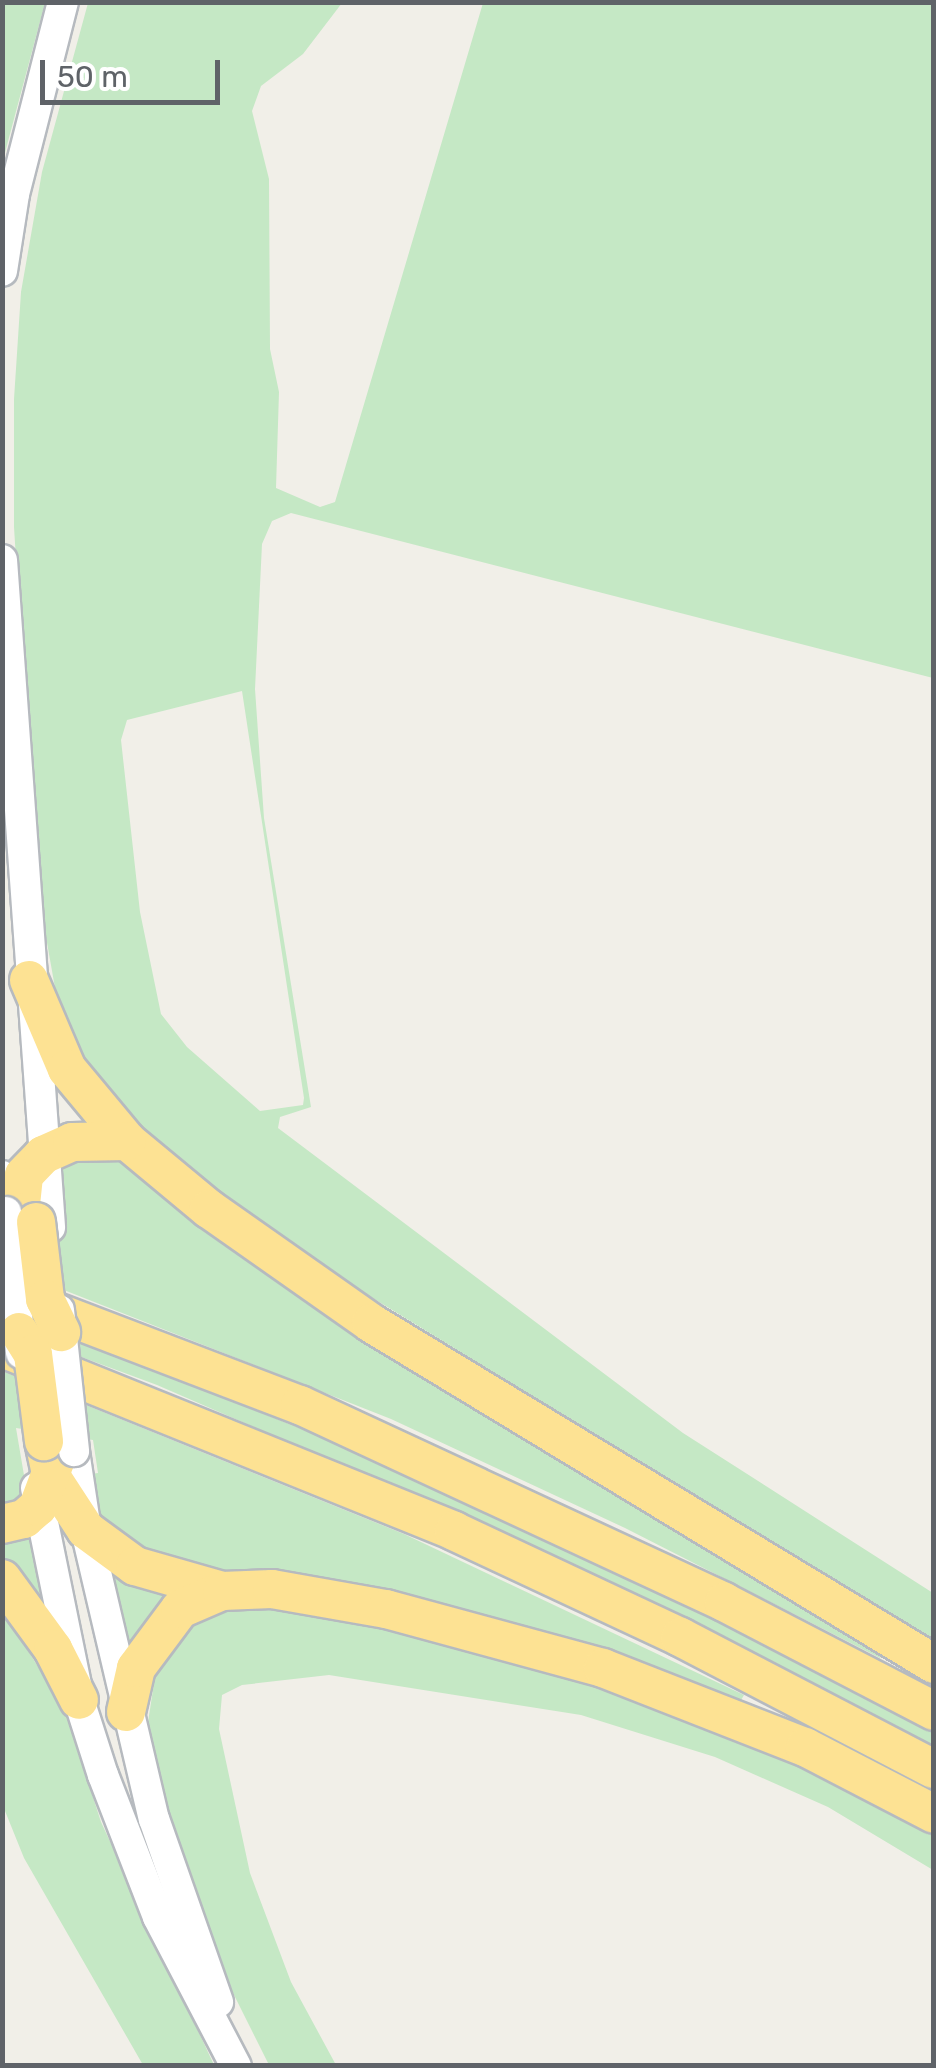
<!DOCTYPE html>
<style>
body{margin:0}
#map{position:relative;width:936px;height:2068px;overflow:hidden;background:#f1efe8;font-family:Rubik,sans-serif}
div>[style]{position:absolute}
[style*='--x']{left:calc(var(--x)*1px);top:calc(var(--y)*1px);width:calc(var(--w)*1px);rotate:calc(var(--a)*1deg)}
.green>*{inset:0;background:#c5e8c5}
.roads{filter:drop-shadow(2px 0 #b6babf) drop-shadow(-2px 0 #b6babf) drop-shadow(0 2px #b6babf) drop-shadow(0 -2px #b6babf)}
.secondary>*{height:30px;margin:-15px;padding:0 15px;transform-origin:15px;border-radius:15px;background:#fff}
.highway>*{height:38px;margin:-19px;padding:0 19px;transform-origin:19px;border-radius:19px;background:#fde293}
.bridges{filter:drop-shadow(2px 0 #b6babf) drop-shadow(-2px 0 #b6babf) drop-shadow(0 2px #b6babf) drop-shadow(0 -2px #b6babf)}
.secondary-bridge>*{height:30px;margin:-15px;padding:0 15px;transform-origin:15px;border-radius:15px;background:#fff}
.highway-bridge>*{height:38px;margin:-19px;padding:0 19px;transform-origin:19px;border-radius:19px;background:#fde293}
span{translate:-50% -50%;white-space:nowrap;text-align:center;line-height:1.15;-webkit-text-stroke:8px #fff;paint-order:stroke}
.frame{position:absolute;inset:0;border:5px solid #5f6368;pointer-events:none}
.scale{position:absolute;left:40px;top:60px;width:180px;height:45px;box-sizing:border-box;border:5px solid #5f6368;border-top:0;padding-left:12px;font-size:30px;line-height:35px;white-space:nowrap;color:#5f6368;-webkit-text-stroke:8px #fff;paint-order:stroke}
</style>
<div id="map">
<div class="green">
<i style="clip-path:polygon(2px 3px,45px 3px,3px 160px,2px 160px)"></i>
<i style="clip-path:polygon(evenodd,88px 3px,342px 3px,303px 54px,261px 86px,252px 111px,269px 179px,270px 349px,279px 392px,276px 488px,320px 507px,335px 502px,483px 3px,933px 4px,933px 678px,291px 513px,272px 521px,262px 544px,255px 689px,264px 818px,311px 1107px,280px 1117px,278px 1128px,683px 1433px,933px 1593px,933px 1643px,264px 1231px,113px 1106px,62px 1027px,36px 881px,14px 527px,14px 399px,21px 292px,42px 172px,88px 3px,242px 691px,304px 1098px,303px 1105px,260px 1111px,187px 1047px,161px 1014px,140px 912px,121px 740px,127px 720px,242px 691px)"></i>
<i style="clip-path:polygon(117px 1156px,885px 1650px,880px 1658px,625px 1528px,391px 1419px,3px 1266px,2px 1228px,63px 1236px,60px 1172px,68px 1160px)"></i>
<i style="clip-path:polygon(2px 1310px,342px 1445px,702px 1611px,933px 1732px,933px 1751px,516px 1541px,157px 1385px,3px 1328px)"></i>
<i style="clip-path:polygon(2px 1371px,404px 1534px,744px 1695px,740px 1702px,258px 1576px,155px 1557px,104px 1531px,90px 1474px,98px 1473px,93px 1440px,16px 1428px,27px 1493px,3px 1508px)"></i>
<i style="clip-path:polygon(30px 1535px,45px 1612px,3px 1558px,3px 1543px)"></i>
<i style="clip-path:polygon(110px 1569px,178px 1593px,127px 1650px)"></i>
<i style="clip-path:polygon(259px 1605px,388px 1625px,554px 1670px,692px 1718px,933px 1830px,933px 1870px,828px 1807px,715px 1757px,581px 1715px,329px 1675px,242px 1685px,222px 1695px,219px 1729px,250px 1873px,291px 1982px,336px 2065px,269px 2065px,220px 1967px,182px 1867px,147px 1729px,157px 1663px,195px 1618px,223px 1606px)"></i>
<i style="clip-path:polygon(2px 1609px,65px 1710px,101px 1822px,214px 2065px,143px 2065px,24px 1858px,3px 1806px)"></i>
</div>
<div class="roads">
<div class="secondary">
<i style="--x:2;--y:271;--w:78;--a:-81.1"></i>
<i style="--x:14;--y:194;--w:198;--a:-75.7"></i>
<i style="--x:2;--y:560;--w:669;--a:85.88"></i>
<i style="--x:2;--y:1176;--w:36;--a:84"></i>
<i style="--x:74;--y:1451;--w:80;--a:81.4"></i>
<i style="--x:86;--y:1530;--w:297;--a:76.8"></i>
<i style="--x:154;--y:1819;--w:194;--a:70.7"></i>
<i style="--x:36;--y:1488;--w:216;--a:78.5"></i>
<i style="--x:79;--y:1700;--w:79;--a:72.3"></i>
<i style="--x:103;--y:1775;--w:152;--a:68.8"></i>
<i style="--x:158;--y:1917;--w:168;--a:62.4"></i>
</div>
<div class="highway">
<i style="--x:29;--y:980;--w:97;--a:66.9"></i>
<i style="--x:67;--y:1069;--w:94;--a:50.2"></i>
<i style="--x:127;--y:1141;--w:107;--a:39.7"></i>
<i style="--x:209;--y:1209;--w:198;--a:35.1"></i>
<i style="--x:371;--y:1323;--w:658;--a:31.2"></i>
<i style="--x:20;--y:1214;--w:39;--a:-84"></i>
<i style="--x:24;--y:1175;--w:28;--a:-46"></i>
<i style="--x:43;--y:1155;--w:32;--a:-24"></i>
<i style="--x:72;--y:1142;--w:55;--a:-1"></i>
<i style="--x:30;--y:1302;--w:289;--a:20.9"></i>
<i style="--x:300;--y:1405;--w:468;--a:24.9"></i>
<i style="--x:724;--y:1602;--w:237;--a:27.4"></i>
<i style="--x:2;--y:1348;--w:488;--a:22"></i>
<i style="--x:454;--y:1531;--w:250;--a:25.1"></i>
<i style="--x:680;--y:1637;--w:286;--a:27.5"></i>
<i style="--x:44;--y:1441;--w:38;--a:78"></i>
<i style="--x:52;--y:1478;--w:62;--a:56.8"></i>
<i style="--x:86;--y:1530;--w:61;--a:36.3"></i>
<i style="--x:135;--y:1566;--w:91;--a:16"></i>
<i style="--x:2;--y:1524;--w:23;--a:-13"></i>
<i style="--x:24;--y:1519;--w:18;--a:-41"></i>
<i style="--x:38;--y:1507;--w:51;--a:-69.4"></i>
<i style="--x:2;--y:1579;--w:87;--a:53.9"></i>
<i style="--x:53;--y:1649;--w:57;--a:63"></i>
<i style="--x:126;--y:1712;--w:45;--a:-77.2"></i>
<i style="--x:136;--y:1668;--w:74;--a:-53.3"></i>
<i style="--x:180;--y:1609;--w:46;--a:-23.2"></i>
<i style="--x:222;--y:1591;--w:50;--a:-2.3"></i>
<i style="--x:272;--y:1589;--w:116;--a:10"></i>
<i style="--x:386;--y:1609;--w:225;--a:15.2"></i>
<i style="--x:603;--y:1668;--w:217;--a:21.4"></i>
<i style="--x:805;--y:1747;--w:145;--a:27.4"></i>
</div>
</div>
<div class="bridges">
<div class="secondary-bridge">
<i style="--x:6;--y:1212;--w:142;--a:83.9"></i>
<i style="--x:59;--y:1310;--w:142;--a:83.9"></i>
</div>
<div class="highway-bridge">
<i style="--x:36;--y:1222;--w:78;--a:83.3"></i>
<i style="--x:45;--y:1299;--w:37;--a:64"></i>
<i style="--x:19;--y:1332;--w:26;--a:58"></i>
<i style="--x:33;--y:1354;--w:88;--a:82.8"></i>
</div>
</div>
<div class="frame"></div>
<div class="scale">50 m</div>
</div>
